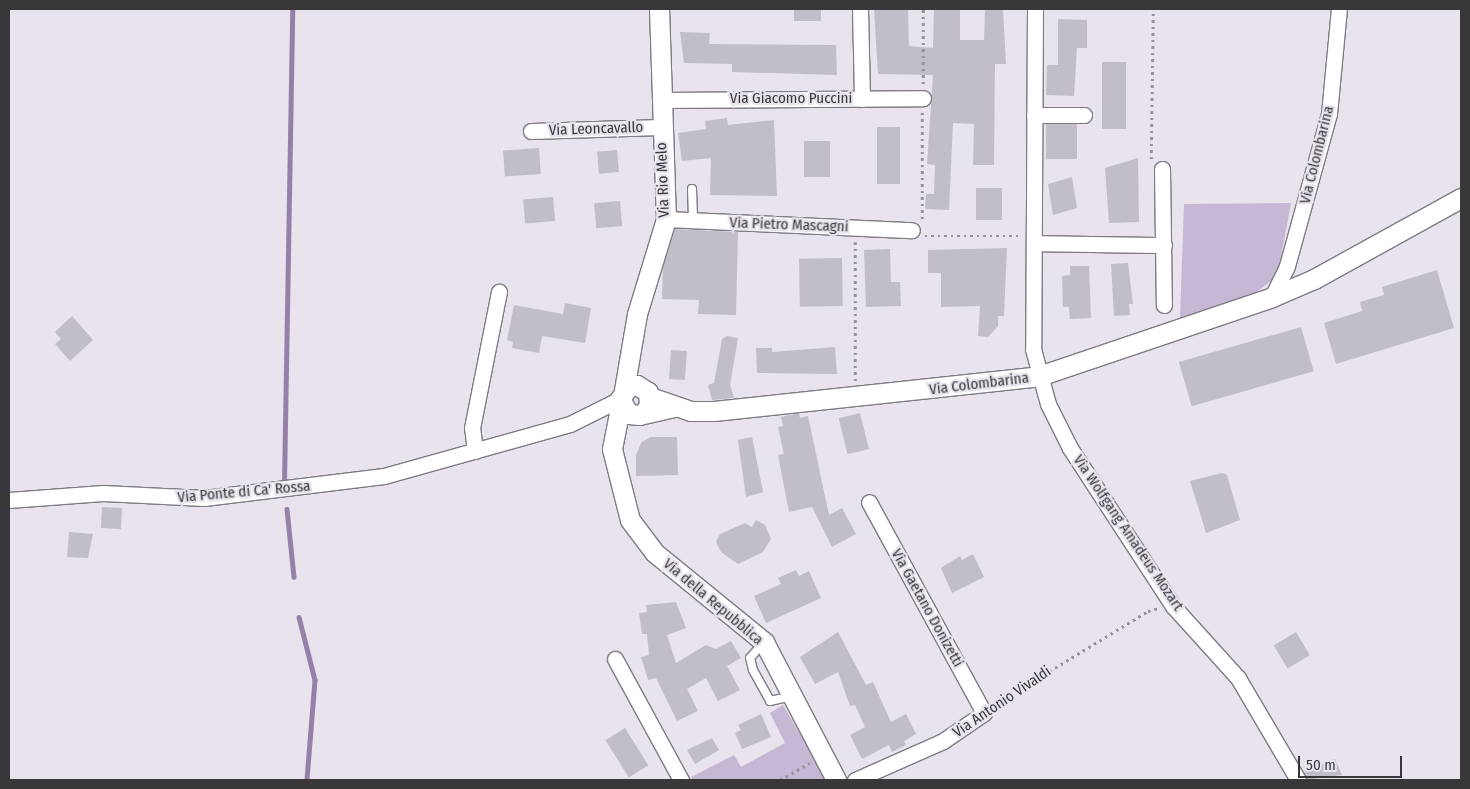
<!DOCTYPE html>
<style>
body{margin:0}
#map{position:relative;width:1470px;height:789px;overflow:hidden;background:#e8e3ec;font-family:"Fira Sans Condensed",sans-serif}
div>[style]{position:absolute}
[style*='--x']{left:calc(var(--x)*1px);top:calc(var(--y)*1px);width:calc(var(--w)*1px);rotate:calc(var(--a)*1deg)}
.green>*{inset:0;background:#c6b7d4}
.stream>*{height:4.5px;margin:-2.25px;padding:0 2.25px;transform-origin:2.25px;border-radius:2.25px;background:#9580aa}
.building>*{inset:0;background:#c2bec7;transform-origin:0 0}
.path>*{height:2.5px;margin-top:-1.25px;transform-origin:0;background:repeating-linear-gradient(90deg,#959298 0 2.5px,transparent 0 6.5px)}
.roads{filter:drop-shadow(1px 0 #7f7b84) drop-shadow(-1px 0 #7f7b84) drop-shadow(0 1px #7f7b84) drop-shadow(0 -1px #7f7b84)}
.service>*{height:8px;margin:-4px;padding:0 4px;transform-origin:4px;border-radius:4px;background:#fff}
.minor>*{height:15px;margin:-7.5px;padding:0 7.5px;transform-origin:7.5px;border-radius:7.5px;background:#fff}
.tertiary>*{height:19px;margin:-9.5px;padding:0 9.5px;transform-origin:9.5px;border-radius:9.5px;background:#fff}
span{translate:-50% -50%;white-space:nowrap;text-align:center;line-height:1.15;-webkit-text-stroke:4.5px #e8e3ec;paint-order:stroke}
.street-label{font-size:15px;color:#39373a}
.frame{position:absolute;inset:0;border:10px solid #39373a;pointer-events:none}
.scale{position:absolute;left:1298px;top:756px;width:104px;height:22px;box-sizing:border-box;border:2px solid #39373a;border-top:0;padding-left:6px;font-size:15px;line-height:18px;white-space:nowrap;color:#39373a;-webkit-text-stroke:4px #e8e3ec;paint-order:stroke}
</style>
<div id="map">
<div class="green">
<i style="clip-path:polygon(1291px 203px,1279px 268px,1271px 281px,1255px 293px,1180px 318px,1184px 204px)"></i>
<i style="clip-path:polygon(783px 705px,827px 780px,693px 780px,691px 777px,734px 755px,741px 767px,785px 743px,770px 713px)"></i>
</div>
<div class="stream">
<i style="--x:284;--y:483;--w:474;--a:-89"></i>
<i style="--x:287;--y:509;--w:68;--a:84.1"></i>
<i style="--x:299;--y:617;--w:65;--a:75.7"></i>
<i style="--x:315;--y:680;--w:100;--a:94.6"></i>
</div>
<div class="building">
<i style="left:794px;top:9px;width:27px;height:12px"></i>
<i style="clip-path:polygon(874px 9px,908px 9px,909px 46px,933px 48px,934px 9px,960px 9px,960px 40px,984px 40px,985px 9px,1003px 9px,1006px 64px,995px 64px,994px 165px,973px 165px,974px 124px,953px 123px,949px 210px,925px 209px,926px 194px,934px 194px,935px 165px,927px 164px,933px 75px,878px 74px)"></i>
<i style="clip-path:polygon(1058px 19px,1087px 20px,1087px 48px,1077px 48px,1074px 96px,1046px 95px,1047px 65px,1058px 65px)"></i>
<i style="clip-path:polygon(680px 32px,710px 33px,709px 44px,836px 45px,837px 75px,732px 72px,732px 64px,684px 63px)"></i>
<i style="left:1102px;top:62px;width:24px;height:67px"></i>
<i style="clip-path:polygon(727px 118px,728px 125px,774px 120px,777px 196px,710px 195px,711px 158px,682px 161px,678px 133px,706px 129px,705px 121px)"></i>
<i style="left:1077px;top:124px;width:35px;height:31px;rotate:90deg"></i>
<i style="left:877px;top:127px;width:23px;height:57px"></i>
<i style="left:804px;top:141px;width:26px;height:36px"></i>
<i style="left:539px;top:148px;width:26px;height:36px;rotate:86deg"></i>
<i style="left:617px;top:150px;width:22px;height:20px;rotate:85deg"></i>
<i style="clip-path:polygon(1138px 158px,1139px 222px,1109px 223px,1105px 168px)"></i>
<i style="clip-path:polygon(1072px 177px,1077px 208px,1053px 215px,1048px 184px)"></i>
<i style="left:976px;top:188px;width:26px;height:32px"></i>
<i style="left:553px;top:197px;width:24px;height:30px;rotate:85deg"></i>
<i style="left:620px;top:201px;width:25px;height:26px;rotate:85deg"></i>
<i style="clip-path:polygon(675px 229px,738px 232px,736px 315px,698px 314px,699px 300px,662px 299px,663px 266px)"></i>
<i style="clip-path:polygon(1007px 248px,1004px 316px,998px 316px,998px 326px,988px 337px,978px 336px,980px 306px,941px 307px,941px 273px,928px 273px,928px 250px)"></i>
<i style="clip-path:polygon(890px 249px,891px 282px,900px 282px,901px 306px,866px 307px,864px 250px)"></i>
<i style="left:842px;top:258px;width:48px;height:43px;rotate:89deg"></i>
<i style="clip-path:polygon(1128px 263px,1133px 304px,1129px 304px,1130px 315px,1114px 316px,1111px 264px)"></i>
<i style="clip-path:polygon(1070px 266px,1089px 266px,1091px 318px,1070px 319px,1069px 307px,1063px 307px,1062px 276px,1070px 275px)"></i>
<i style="clip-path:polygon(1437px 270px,1454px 328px,1336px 364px,1324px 323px,1362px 311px,1360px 302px,1384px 295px,1382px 287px)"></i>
<i style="clip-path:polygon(565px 303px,591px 308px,585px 343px,542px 336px,539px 353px,512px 348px,513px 342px,507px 340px,514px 305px,563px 314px)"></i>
<i style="clip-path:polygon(72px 316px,93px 340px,70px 361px,55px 344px,61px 339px,55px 332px)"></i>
<i style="left:1301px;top:327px;width:46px;height:127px;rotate:74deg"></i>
<i style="clip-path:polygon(727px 336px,738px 338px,730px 385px,734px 398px,712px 400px,708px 385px,714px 383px,722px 339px)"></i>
<i style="clip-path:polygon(835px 347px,837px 374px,757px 373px,756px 348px,772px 348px,772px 352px)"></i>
<i style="left:671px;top:350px;width:16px;height:29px;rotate:4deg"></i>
<i style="clip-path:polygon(799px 413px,800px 418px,808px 416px,829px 515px,842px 508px,856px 534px,832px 547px,812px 507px,789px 512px,778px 455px,784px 454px,778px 427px,783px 426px,781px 417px)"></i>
<i style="left:860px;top:413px;width:37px;height:22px;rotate:76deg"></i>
<i style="clip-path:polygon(650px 437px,677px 437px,678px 475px,636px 476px,636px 455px,641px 443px)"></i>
<i style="clip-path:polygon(752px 437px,763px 492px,746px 497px,738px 440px)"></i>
<i style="clip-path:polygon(1222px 473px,1227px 475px,1240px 520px,1206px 533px,1190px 481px)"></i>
<i style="left:102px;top:507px;width:20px;height:21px;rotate:3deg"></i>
<i style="clip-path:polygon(756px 520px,765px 525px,771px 539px,763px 552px,738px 564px,721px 552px,716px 542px,720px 534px,745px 523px,752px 527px)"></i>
<i style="clip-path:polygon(69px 532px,93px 534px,88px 558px,67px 557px)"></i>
<i style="clip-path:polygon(973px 554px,984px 577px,952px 593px,941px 568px,960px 556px,962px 560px)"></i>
<i style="clip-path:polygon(796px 570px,799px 576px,809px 571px,821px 598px,766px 623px,754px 596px,781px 584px,778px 578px)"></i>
<i style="clip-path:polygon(676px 602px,686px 628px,667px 635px,676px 663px,706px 645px,716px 649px,731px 641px,741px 658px,727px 666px,740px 690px,718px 701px,706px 678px,687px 689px,698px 711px,677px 721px,656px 678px,648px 680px,641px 657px,649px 655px,647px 634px,642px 634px,639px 613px,647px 612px,646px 605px)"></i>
<i style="clip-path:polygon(838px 632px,866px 685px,873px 682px,891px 722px,906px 714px,916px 734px,904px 741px,906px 745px,892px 752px,889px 745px,862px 759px,850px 735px,865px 727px,855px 705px,850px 706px,838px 672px,815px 684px,800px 657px)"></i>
<i style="left:1296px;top:632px;width:27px;height:26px;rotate:59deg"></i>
<i style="clip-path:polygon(761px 714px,771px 737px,742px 749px,735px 733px,741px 730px,738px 725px)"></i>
<i style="left:625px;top:728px;width:44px;height:23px;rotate:58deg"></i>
<i style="clip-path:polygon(712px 738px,719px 750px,695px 764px,687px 750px)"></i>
<i style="clip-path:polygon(1335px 759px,1342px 775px,1307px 780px,1304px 772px)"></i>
</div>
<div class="path">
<i style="--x:923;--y:84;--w:75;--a:-90"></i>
<i style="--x:1151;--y:159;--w:150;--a:-89.2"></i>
<i style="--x:922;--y:219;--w:107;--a:-90"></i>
<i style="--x:925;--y:236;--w:95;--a:0"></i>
<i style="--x:855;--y:381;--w:139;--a:-90"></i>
<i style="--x:994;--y:705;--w:180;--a:-31.4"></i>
<i style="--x:1148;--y:611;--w:11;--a:-15"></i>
<i style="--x:780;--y:780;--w:34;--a:-30"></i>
</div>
<div class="roads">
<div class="service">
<i style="--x:692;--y:189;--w:32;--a:88"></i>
<i style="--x:764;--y:642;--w:21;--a:131"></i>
<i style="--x:750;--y:658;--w:12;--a:76"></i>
<i style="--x:753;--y:670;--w:35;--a:61"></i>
<i style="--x:770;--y:701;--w:22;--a:-13"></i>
</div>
<div class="minor">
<i style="--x:860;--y:9;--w:90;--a:88.7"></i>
<i style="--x:1035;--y:9;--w:340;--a:90.3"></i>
<i style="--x:1033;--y:349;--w:57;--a:74.7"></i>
<i style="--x:1048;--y:404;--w:49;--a:63.4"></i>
<i style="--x:1070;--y:448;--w:189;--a:56.9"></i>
<i style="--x:1173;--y:606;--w:97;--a:47.9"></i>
<i style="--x:1238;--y:678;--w:118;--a:59.5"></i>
<i style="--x:660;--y:100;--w:263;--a:-0.4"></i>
<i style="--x:1034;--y:115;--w:50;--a:0"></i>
<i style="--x:531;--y:131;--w:130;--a:-1.8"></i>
<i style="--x:1162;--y:169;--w:136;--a:89.2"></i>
<i style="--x:666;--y:219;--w:246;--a:2.6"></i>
<i style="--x:1034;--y:243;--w:130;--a:0.9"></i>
<i style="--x:1272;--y:297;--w:34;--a:-64"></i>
<i style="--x:1287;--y:266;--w:158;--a:-74.6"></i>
<i style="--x:1329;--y:114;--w:105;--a:-84.6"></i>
<i style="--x:475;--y:451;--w:23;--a:-97"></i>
<i style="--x:472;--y:428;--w:139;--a:-78.8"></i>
<i style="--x:9;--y:500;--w:94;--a:-4.3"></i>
<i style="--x:103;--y:493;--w:101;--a:2.8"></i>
<i style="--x:204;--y:498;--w:181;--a:-7"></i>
<i style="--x:384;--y:476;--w:193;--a:-15.6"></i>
<i style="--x:570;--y:424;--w:56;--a:-26.6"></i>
<i style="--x:615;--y:659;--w:138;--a:61.4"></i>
<i style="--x:855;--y:780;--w:96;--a:-23.9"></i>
<i style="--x:943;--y:741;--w:50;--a:-34.3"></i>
<i style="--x:984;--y:713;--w:240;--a:-118.6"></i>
</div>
<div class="tertiary">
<i style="--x:624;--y:390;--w:77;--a:-80.3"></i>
<i style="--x:637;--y:314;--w:99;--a:-73"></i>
<i style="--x:666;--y:219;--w:210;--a:-91.9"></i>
<i style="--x:650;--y:397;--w:43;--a:18.9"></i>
<i style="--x:691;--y:411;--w:23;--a:0"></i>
<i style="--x:714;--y:411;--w:327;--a:-6.1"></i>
<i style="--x:1039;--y:376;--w:246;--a:-18.7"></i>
<i style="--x:1272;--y:297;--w:46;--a:-23.2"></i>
<i style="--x:1314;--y:279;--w:168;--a:-28.9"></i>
<i style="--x:621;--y:403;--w:47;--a:101.1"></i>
<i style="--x:612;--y:449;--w:73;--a:75.8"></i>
<i style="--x:630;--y:520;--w:41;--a:52.9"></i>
<i style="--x:655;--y:553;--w:141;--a:39.2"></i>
<i style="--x:764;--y:642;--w:156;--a:62.4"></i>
<i style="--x:643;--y:413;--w:9;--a:-49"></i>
<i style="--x:649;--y:406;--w:14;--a:-94"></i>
<i style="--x:648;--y:392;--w:13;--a:-148"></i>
<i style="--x:637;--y:385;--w:9;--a:167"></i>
<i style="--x:628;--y:387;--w:14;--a:124"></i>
<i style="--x:620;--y:399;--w:17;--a:59"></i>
<i style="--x:629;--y:414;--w:10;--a:6"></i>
<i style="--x:639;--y:415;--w:37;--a:-13"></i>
</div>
</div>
<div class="street-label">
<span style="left:791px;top:99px">Via Giacomo Puccini</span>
<span style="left:596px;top:129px;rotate:-2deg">Via Leoncavallo</span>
<span style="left:1317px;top:155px;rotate:-76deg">Via Colombarina</span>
<span style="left:663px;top:180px;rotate:-92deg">Via Rio Melo</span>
<span style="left:789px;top:225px;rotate:2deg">Via Pietro Mascagni</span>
<span style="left:979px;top:384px;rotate:-7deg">Via Colombarina</span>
<span style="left:244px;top:492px;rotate:-5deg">Via Ponte di Ca' Rossa</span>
<span style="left:1128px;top:533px;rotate:56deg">Via Wolfgang Amadeus Mozart</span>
<span style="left:713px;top:602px;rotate:40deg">Via della Repubblica</span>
<span style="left:927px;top:608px;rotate:61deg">Via Gaetano Donizetti</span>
<span style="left:1002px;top:702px;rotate:-34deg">Via Antonio Vivaldi</span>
</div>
<div class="frame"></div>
<div class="scale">50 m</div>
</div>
